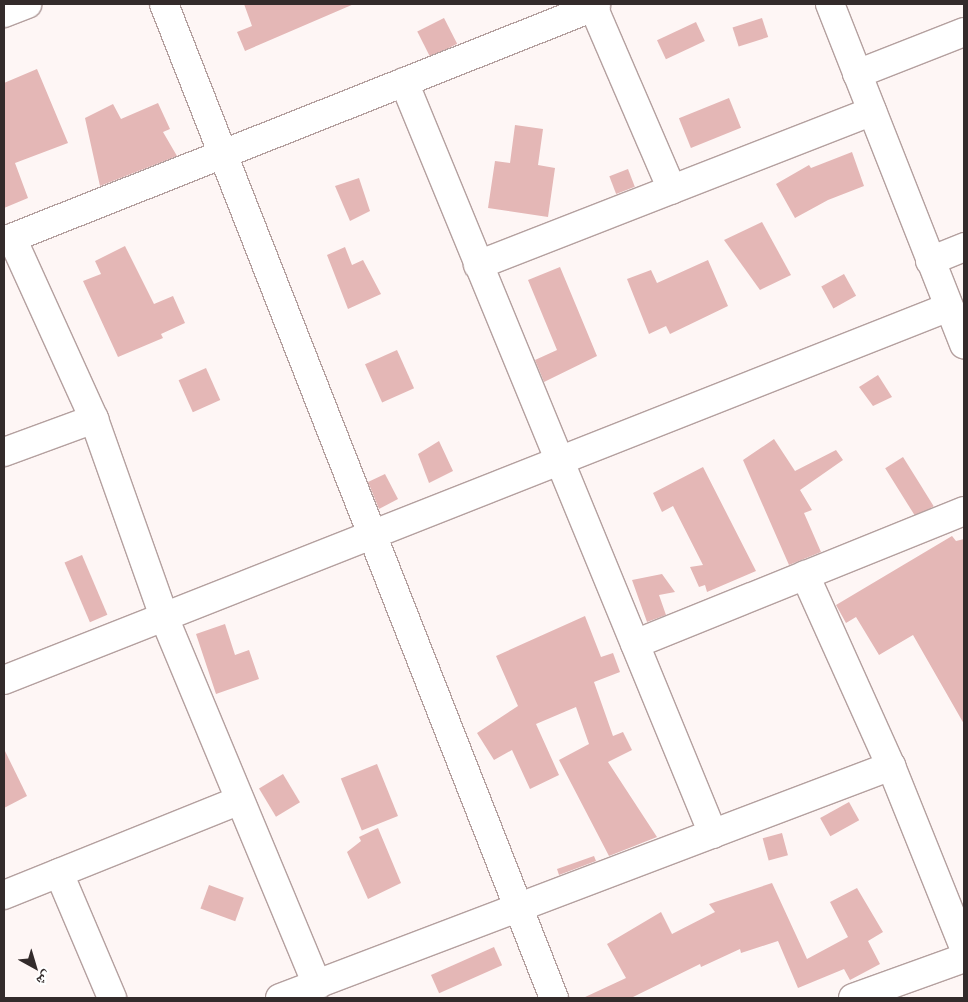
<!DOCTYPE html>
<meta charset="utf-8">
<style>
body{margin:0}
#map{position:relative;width:968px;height:1002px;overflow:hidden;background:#fef6f5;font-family:"Golos Text","Noto Naskh Arabic",sans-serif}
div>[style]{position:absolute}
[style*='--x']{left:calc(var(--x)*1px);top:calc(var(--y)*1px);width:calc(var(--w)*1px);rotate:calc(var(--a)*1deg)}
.building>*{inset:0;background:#e4b7b6;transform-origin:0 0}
.roads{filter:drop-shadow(1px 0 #b4a09f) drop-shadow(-1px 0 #b4a09f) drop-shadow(0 1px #b4a09f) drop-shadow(0 -1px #b4a09f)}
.minor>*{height:28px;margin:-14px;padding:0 14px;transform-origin:14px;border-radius:14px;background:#fff}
span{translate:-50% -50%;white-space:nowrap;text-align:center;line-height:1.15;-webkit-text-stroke:4px #fff;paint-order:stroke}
.frame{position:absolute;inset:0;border:5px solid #332b2b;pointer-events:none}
.north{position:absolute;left:10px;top:942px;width:50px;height:50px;-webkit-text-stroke:4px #fff;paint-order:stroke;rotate:141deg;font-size:14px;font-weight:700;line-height:20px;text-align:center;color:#332b2b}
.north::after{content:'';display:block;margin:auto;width:18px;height:22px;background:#332b2b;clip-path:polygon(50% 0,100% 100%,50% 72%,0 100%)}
</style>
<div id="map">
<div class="building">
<i style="clip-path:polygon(244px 4px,354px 4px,245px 51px,237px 32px,252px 26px)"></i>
<i style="left:444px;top:18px;width:29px;height:30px;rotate:63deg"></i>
<i style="left:762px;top:18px;width:20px;height:31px;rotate:72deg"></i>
<i style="left:696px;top:22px;width:21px;height:43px;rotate:65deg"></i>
<i style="clip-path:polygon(37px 69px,68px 143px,15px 163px,28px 198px,4px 208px,4px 83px)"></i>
<i style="left:729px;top:98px;width:32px;height:54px;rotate:68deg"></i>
<i style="clip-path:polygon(158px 103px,170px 129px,163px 132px,177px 156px,100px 186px,85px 118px,113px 104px,121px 119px)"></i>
<i style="clip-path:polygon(515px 125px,543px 129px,538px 165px,555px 168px,548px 217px,488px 208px,495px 161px,510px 163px)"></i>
<i style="clip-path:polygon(852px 152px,864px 186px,828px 200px,795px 218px,776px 184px,809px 165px,811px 168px)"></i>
<i style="left:628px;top:169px;width:19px;height:20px;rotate:69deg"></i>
<i style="clip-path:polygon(359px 178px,370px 211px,350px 221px,335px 186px)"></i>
<i style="clip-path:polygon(762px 222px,791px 275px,760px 290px,724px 240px)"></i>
<i style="clip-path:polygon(125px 246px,154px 304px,173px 296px,185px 323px,161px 334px,163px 338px,118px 357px,83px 281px,101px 274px,95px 261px)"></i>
<i style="clip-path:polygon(345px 247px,352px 265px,363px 260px,381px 294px,348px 309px,327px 255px)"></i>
<i style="clip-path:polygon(708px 260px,728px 306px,670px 334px,666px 326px,649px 334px,627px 279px,651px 270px,657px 283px)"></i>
<i style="clip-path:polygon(560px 267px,597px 356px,544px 382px,535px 360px,557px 350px,528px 280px)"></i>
<i style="left:844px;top:274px;width:25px;height:26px;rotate:61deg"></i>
<i style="left:397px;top:350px;width:42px;height:35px;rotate:66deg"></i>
<i style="left:206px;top:368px;width:35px;height:30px;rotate:66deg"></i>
<i style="clip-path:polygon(878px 375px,892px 397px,873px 406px,859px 387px)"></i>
<i style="clip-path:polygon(774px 439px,795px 471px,836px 450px,843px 460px,800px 490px,812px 510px,804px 513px,821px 552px,789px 565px,743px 460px)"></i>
<i style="clip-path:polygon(439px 441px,453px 471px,429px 483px,418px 454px)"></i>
<i style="left:903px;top:457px;width:58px;height:21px;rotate:58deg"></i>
<i style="clip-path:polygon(703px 467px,756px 571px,707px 592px,705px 585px,699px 587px,690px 567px,703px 565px,673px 506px,662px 512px,653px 493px)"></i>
<i style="clip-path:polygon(385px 474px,398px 499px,379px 509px,368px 482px)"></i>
<i style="clip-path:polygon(952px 536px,956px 541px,964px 539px,964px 724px,913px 635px,879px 655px,856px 617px,846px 623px,836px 605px)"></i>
<i style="left:82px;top:555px;width:65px;height:19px;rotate:67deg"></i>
<i style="clip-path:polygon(662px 574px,675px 592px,659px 595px,666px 615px,647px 622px,632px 580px)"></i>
<i style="clip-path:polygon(585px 616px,601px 657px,613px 653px,620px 672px,594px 682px,613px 736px,623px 732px,632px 750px,608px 762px,657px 837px,609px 856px,559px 760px,589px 744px,576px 707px,536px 724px,559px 775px,530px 789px,512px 750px,494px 760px,477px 733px,518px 706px,496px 656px)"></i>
<i style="clip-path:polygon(225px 624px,235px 655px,249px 650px,259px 679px,216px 694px,196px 634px)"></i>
<i style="clip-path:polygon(4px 749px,27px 796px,4px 808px)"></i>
<i style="left:377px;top:764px;width:56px;height:39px;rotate:68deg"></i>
<i style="left:283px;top:774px;width:33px;height:28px;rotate:59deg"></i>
<i style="left:849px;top:802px;width:21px;height:33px;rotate:61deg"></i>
<i style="clip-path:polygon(378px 828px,401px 883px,368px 899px,347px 852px,361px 841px,359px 837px)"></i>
<i style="left:782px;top:833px;width:23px;height:20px;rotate:75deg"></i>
<i style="clip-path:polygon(594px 856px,596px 861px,559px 875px,557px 869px)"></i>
<i style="clip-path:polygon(772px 883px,807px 959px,848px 937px,830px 902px,857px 888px,883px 932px,868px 941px,880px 964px,850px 980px,844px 969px,798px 988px,778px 941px,741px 953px,740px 949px,701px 967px,700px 964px,631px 998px,583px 998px,626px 978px,607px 944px,661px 912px,672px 934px,715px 912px,709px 904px)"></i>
<i style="left:209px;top:885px;width:37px;height:25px;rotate:20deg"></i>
<i style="left:494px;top:947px;width:20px;height:69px;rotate:66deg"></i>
</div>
<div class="roads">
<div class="minor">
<i style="--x:164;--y:4;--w:1068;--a:68.58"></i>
<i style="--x:592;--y:4;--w:202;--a:66.7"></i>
<i style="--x:830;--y:4;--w:366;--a:68.5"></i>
<i style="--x:4;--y:13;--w:25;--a:-21"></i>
<i style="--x:857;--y:74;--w:115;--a:-21.4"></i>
<i style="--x:404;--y:82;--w:813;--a:67.66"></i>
<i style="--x:12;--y:238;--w:199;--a:65.6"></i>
<i style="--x:94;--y:419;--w:210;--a:70.5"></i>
<i style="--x:164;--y:617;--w:399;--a:67.4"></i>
<i style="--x:4;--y:241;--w:637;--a:-21.65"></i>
<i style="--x:930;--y:261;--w:37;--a:-22"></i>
<i style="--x:478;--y:265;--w:423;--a:-21.3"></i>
<i style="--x:4;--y:452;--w:96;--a:-20.1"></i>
<i style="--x:805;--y:575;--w:209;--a:65.8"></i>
<i style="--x:891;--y:766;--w:196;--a:68.1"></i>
<i style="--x:635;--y:644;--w:355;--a:-22"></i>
<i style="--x:4;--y:680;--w:1016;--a:-21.54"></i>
<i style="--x:59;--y:873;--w:136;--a:67"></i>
<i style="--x:4;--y:895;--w:254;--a:-21.9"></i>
<i style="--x:280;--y:998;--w:654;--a:-20.79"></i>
<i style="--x:853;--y:998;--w:118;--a:-19.8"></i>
</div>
</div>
<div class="frame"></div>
<div class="north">ش</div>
</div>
